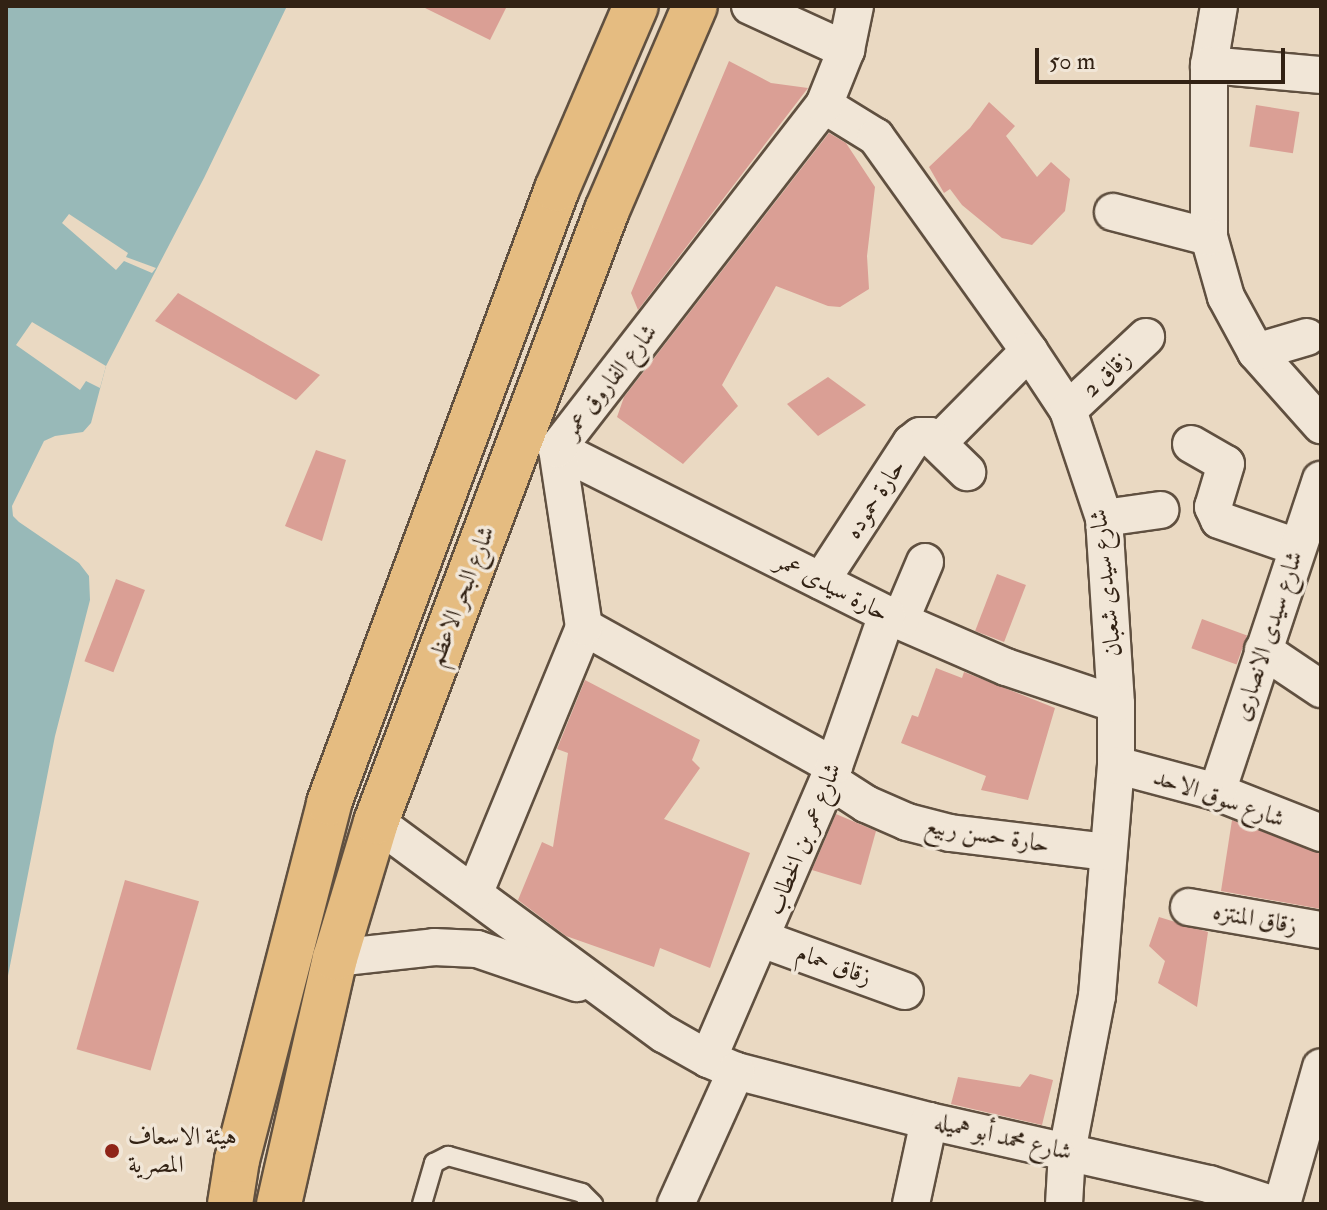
<!DOCTYPE html>
<meta charset="utf-8">
<style>
body{margin:0}
#map{position:relative;width:1327px;height:1210px;overflow:hidden;background:#ead9c2;font-family:"IM FELL Double Pica",Amiri,serif}
div>[style]{position:absolute}
[style*='--x']{left:calc(var(--x)*1px);top:calc(var(--y)*1px);width:calc(var(--w)*1px);rotate:calc(var(--a)*1deg)}
.water>*{inset:0;background:#98b9b8}
.pier>*{inset:0;background:#ead9c2}
.building>*{inset:0;background:#da9f95;transform-origin:0 0}
.roads{filter:drop-shadow(2px 0 #605040) drop-shadow(-2px 0 #605040) drop-shadow(0 2px #605040) drop-shadow(0 -2px #605040)}
.service>*{height:18px;margin:-9px;padding:0 9px;transform-origin:9px;border-radius:9px;background:#f1e6d7}
.minor>*{height:36px;margin:-18px;padding:0 18px;transform-origin:18px;border-radius:18px;background:#f1e6d7}
.primary>*{height:44px;margin:-22px;padding:0 22px;transform-origin:22px;border-radius:22px;background:#e5bc81}
.dots>*{width:22px;height:22px;translate:-50% -50%;box-sizing:border-box;border:4px solid #f1e6d7;border-radius:50%}
span{translate:-50% -50%;white-space:nowrap;text-align:center;line-height:1.15;-webkit-text-stroke:7px #f1e6d7;paint-order:stroke}
.street-label{font-size:24px;color:#322214}
.poi-label{font-size:24px;color:#322214}
.left{translate:0 -50%;text-align:left}
.frame{position:absolute;inset:0;border:8px solid #322214;pointer-events:none}
.scale{position:absolute;left:1035px;top:48px;width:250px;height:36px;box-sizing:border-box;border:4px solid #322214;border-top:0;padding-left:10px;font-size:24px;line-height:28px;white-space:nowrap;color:#322214;-webkit-text-stroke:6px #f1e6d7;paint-order:stroke}
</style>
<div id="map">
<div class="water">
<i style="clip-path:polygon(6px 6px,287px 6px,204px 178px,106px 366px,91px 423px,83px 432px,55px 436px,44px 441px,12px 506px,13px 516px,19px 522px,79px 563px,89px 576px,90px 600px,55px 736px,6px 986px)"></i>
</div>
<div class="pier">
<i style="clip-path:polygon(69px 214px,128px 253px,126px 257px,156px 268px,152px 273px,124px 261px,116px 270px,62px 223px)"></i>
<i style="clip-path:polygon(32px 322px,106px 366px,100px 388px,86px 381px,80px 390px,16px 345px)"></i>
</div>
<div class="building">
<i style="clip-path:polygon(421px 6px,507px 6px,490px 40px)"></i>
<i style="clip-path:polygon(729px 61px,771px 83px,808px 88px,638px 310px,631px 293px)"></i>
<i style="clip-path:polygon(989px 102px,1015px 126px,1006px 136px,1037px 177px,1051px 162px,1070px 179px,1065px 211px,1032px 245px,1002px 238px,962px 205px,950px 189px,944px 193px,929px 167px,970px 128px)"></i>
<i style="left:1256px;top:105px;width:44px;height:42px;rotate:9deg"></i>
<i style="clip-path:polygon(829px 133px,846px 143px,875px 187px,867px 256px,869px 289px,840px 307px,828px 306px,776px 286px,722px 385px,738px 406px,683px 464px,617px 417px,624px 397px)"></i>
<i style="clip-path:polygon(178px 293px,320px 375px,296px 400px,155px 321px)"></i>
<i style="clip-path:polygon(828px 377px,866px 405px,818px 436px,787px 404px)"></i>
<i style="clip-path:polygon(316px 450px,346px 460px,322px 541px,285px 526px)"></i>
<i style="left:997px;top:574px;width:31px;height:61px;rotate:21deg"></i>
<i style="left:116px;top:579px;width:31px;height:88px;rotate:21deg"></i>
<i style="left:1202px;top:619px;width:48px;height:31px;rotate:20deg"></i>
<i style="clip-path:polygon(936px 668px,962px 678px,964px 672px,1055px 708px,1028px 800px,981px 790px,986px 776px,901px 743px,912px 715px,918px 717px)"></i>
<i style="clip-path:polygon(585px 680px,700px 740px,692px 760px,700px 768px,664px 819px,750px 853px,710px 968px,660px 948px,654px 967px,566px 936px,518px 900px,542px 842px,553px 847px,568px 753px,557px 749px)"></i>
<i style="clip-path:polygon(836px 814px,876px 831px,861px 885px,812px 870px)"></i>
<i style="clip-path:polygon(1232px 820px,1321px 854px,1321px 909px,1221px 891px)"></i>
<i style="left:125px;top:880px;width:77px;height:176px;rotate:16deg"></i>
<i style="clip-path:polygon(1159px 917px,1208px 932px,1197px 1007px,1158px 983px,1165px 961px,1149px 946px)"></i>
<i style="clip-path:polygon(1030px 1074px,1053px 1080px,1042px 1125px,951px 1104px,958px 1077px,1020px 1087px)"></i>
</div>
<div class="roads">
<div class="service">
<i style="--x:422;--y:1204;--w:43;--a:-73.7"></i>
<i style="--x:434;--y:1163;--w:16;--a:-27"></i>
<i style="--x:448;--y:1156;--w:139;--a:15.4"></i>
<i style="--x:582;--y:1193;--w:16;--a:45"></i>
</div>
<div class="minor">
<i style="--x:750;--y:6;--w:106;--a:24.6"></i>
<i style="--x:1219;--y:6;--w:60;--a:99.6"></i>
<i style="--x:1209;--y:65;--w:172;--a:90"></i>
<i style="--x:1209;--y:237;--w:62;--a:74.2"></i>
<i style="--x:1226;--y:297;--w:63;--a:61.4"></i>
<i style="--x:1256;--y:352;--w:98;--a:48.3"></i>
<i style="--x:1209;--y:65;--w:112;--a:5.1"></i>
<i style="--x:824;--y:105;--w:61;--a:31.6"></i>
<i style="--x:876;--y:137;--w:263;--a:54.4"></i>
<i style="--x:1029;--y:351;--w:71;--a:56.5"></i>
<i style="--x:1068;--y:410;--w:114;--a:71.6"></i>
<i style="--x:1104;--y:518;--w:186;--a:86.3"></i>
<i style="--x:1116;--y:704;--w:61;--a:90"></i>
<i style="--x:1116;--y:765;--w:232;--a:94.7"></i>
<i style="--x:1097;--y:996;--w:159;--a:100.9"></i>
<i style="--x:1067;--y:1152;--w:52;--a:93.3"></i>
<i style="--x:1113;--y:212;--w:99;--a:14.6"></i>
<i style="--x:1256;--y:352;--w:53;--a:-16.4"></i>
<i style="--x:1068;--y:410;--w:107;--a:-43.1"></i>
<i style="--x:939;--y:442;--w:128;--a:-45.3"></i>
<i style="--x:1191;--y:444;--w:40;--a:29.7"></i>
<i style="--x:1226;--y:464;--w:45;--a:106.8"></i>
<i style="--x:1213;--y:507;--w:14;--a:65"></i>
<i style="--x:1219;--y:520;--w:83;--a:19.1"></i>
<i style="--x:557;--y:449;--w:384;--a:26.6"></i>
<i style="--x:900;--y:621;--w:116;--a:23.5"></i>
<i style="--x:1006;--y:667;--w:116;--a:18.6"></i>
<i style="--x:1104;--y:518;--w:57;--a:-8.1"></i>
<i style="--x:821;--y:581;--w:165;--a:-56.9"></i>
<i style="--x:911;--y:443;--w:11;--a:-38"></i>
<i style="--x:920;--y:436;--w:10;--a:0"></i>
<i style="--x:930;--y:436;--w:52;--a:44.2"></i>
<i style="--x:900;--y:621;--w:64;--a:-67"></i>
<i style="--x:584;--y:627;--w:286;--a:29.1"></i>
<i style="--x:1263;--y:650;--w:70;--a:33.9"></i>
<i style="--x:1116;--y:765;--w:105;--a:15"></i>
<i style="--x:1217;--y:792;--w:112;--a:21.5"></i>
<i style="--x:829;--y:780;--w:44;--a:33"></i>
<i style="--x:866;--y:804;--w:45;--a:23.7"></i>
<i style="--x:907;--y:822;--w:44;--a:14.3"></i>
<i style="--x:950;--y:833;--w:159;--a:6.9"></i>
<i style="--x:1217;--y:792;--w:329;--a:-71.6"></i>
<i style="--x:376;--y:822;--w:358;--a:36.4"></i>
<i style="--x:664;--y:1034;--w:51;--a:29.6"></i>
<i style="--x:708;--y:1059;--w:30;--a:23"></i>
<i style="--x:736;--y:1071;--w:199;--a:14.5"></i>
<i style="--x:929;--y:1121;--w:287;--a:12.7"></i>
<i style="--x:1209;--y:1184;--w:65;--a:17.9"></i>
<i style="--x:475;--y:892;--w:287;--a:-67.6"></i>
<i style="--x:584;--y:627;--w:180;--a:-98.6"></i>
<i style="--x:557;--y:449;--w:435;--a:-52.2"></i>
<i style="--x:824;--y:105;--w:59;--a:-68.2"></i>
<i style="--x:846;--y:50;--w:45;--a:-78.4"></i>
<i style="--x:1189;--y:907;--w:134;--a:9.9"></i>
<i style="--x:762;--y:939;--w:152;--a:20"></i>
<i style="--x:335;--y:958;--w:100;--a:-6.3"></i>
<i style="--x:434;--y:947;--w:43;--a:2.7"></i>
<i style="--x:477;--y:949;--w:106;--a:18.8"></i>
<i style="--x:708;--y:1059;--w:319;--a:-66.7"></i>
<i style="--x:834;--y:766;--w:160;--a:-70.7"></i>
<i style="--x:676;--y:1204;--w:146;--a:-65.7"></i>
<i style="--x:911;--y:1204;--w:85;--a:-77.8"></i>
<i style="--x:1282;--y:1204;--w:142;--a:-74.1"></i>
</div>
<div class="primary">
<i style="--x:230;--y:1204;--w:45;--a:-81"></i>
<i style="--x:237;--y:1160;--w:369;--a:-75.5"></i>
<i style="--x:329;--y:803;--w:655;--a:-69.63"></i>
<i style="--x:557;--y:189;--w:199;--a:-66.7"></i>
<i style="--x:279;--y:1204;--w:252;--a:-77.2"></i>
<i style="--x:335;--y:958;--w:142;--a:-73.2"></i>
<i style="--x:376;--y:822;--w:654;--a:-69.32"></i>
<i style="--x:607;--y:210;--w:222;--a:-66.7"></i>
</div>
</div>
<div class="dots">
<i style="left:112px;top:1151px;background:#8f2418"></i>
</div>
<div class="street-label">
<span style="left:1107px;top:374px;rotate:-43deg">زقاق 2</span>
<span style="left:610px;top:381px;rotate:-52deg">شارع الفاروق عمر</span>
<span style="left:875px;top:499px;rotate:-57deg">حارة حموده</span>
<span style="left:1106px;top:583px;rotate:-96deg">شارع سيدى شعبان</span>
<span style="left:832px;top:587px;rotate:27deg">حارة سيدى عمر</span>
<span style="left:461px;top:596px;rotate:-69deg">شارع البحر الاعظم</span>
<span style="left:1268px;top:636px;rotate:-72deg">شارع سيدى الانصارى</span>
<span style="left:1219px;top:798px;rotate:19deg">شارع سوق الاحد</span>
<span style="left:987px;top:835px;rotate:9deg">حارة حسن ربيع</span>
<span style="left:804px;top:839px;rotate:-68deg">شارع عمر بن الخطاب</span>
<span style="left:1255px;top:919px;rotate:10deg">زقاق المنتزه</span>
<span style="left:834px;top:965px;rotate:20deg">زقاق حمام</span>
<span style="left:1003px;top:1137px;rotate:13deg">شارع محمد أبو هميله</span>
</div>
<div class="poi-label">
<span class="left" style="left:128px;top:1151px">هيئة الاسعاف<br>المصرية</span>
</div>
<div class="frame"></div>
<div class="scale">50 m</div>
</div>
